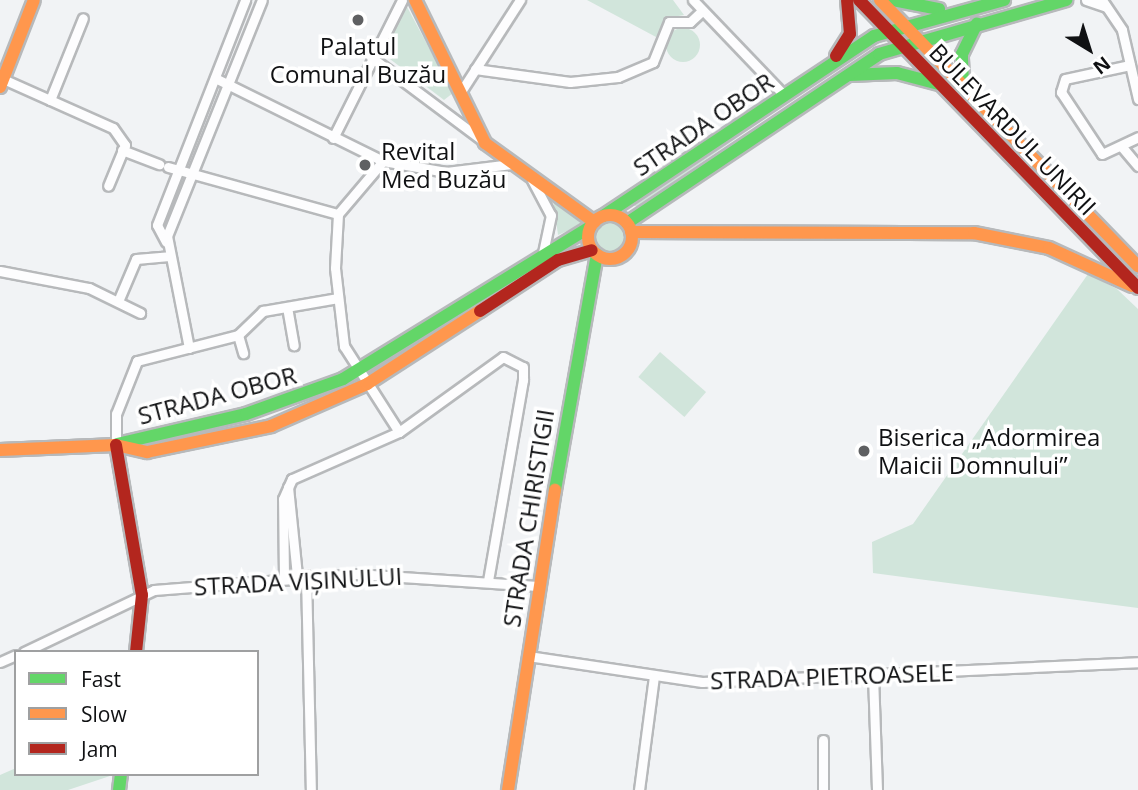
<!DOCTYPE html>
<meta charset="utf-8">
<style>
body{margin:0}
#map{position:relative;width:1138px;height:790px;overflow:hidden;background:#f1f3f5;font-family:"Open Sans",sans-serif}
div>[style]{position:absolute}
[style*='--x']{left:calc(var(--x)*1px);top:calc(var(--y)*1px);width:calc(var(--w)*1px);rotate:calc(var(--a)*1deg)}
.green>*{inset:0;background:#d1e5db;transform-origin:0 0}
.round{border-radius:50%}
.roads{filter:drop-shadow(2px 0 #b7b9bb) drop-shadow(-2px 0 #b7b9bb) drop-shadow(0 2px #b7b9bb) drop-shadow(0 -2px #b7b9bb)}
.street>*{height:9px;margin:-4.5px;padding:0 4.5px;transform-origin:4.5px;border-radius:4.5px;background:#fdfdfe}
.fast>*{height:12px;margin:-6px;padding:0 6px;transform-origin:6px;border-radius:6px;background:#63d668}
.slow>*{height:12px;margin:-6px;padding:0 6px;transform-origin:6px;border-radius:6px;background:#ff974d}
.slow>.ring{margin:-6px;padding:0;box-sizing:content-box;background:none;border:12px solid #ff974d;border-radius:50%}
.jam>*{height:12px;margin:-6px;padding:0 6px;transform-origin:6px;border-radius:6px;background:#b3261e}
.dots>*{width:19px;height:19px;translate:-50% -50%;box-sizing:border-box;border:4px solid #fff;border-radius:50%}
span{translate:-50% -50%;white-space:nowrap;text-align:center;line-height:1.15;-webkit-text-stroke:7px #fff;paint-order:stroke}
.poi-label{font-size:24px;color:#101113}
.left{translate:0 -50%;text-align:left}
.street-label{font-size:24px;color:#101113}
.legend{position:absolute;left:14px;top:650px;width:245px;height:126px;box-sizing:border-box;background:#fff;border:2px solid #9fa0a1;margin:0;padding:9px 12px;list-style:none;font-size:21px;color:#101113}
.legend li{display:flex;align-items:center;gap:14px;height:35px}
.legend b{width:35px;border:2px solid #9fa0a1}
.north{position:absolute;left:1054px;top:14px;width:70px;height:70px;-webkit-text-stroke:5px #fff;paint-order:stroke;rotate:142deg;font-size:19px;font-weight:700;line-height:28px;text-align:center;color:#101113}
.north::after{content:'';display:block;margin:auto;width:24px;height:32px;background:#101113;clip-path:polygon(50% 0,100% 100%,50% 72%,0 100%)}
</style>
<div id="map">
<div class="green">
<i style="clip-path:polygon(587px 0,673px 0,684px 15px,667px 18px,656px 37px)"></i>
<i style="clip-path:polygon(405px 3px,453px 93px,444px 100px,378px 50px)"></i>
<i class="round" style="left:666px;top:28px;width:34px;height:34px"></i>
<i style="clip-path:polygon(873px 44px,637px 207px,629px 203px)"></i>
<i style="clip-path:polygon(553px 198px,584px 222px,583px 224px,558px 235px)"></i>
<i class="round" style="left:592px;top:219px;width:36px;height:36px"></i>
<i style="clip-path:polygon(1088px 274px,1117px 289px,1138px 309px,1138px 608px,873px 573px,872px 542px,913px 524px)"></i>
<i style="left:660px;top:352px;width:61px;height:33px;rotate:41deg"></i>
<i style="clip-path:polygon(16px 768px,16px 774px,116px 774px,68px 790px,0 790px,0 775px)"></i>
</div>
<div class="roads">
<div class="street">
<i style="--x:693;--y:0;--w:132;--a:46.2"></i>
<i style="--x:1086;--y:0;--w:21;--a:19"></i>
<i style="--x:1102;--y:0;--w:36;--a:56"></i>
<i style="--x:1122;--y:30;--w:71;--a:76.9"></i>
<i style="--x:371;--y:57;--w:139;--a:36.8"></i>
<i style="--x:1130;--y:65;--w:66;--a:167.8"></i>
<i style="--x:1065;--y:79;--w:14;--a:107"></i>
<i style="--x:1061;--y:92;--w:74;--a:56.5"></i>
<i style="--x:1102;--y:154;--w:40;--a:-25"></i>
<i style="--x:475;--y:69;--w:96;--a:7.8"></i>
<i style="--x:570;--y:82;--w:48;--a:-5.9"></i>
<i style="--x:618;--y:77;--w:38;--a:-23"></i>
<i style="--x:653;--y:62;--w:43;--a:-68.2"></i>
<i style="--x:669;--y:22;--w:21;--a:0"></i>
<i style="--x:690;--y:22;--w:16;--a:-43"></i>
<i style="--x:215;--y:78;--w:187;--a:26.3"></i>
<i style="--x:383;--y:161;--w:64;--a:9.9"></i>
<i style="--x:446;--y:172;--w:66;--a:-6.9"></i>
<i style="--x:3;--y:79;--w:120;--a:24"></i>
<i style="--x:113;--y:128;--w:21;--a:55"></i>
<i style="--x:125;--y:145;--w:44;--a:112.5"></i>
<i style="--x:460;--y:93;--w:111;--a:-57.2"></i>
<i style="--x:50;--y:100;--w:88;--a:-68.1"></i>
<i style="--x:333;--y:138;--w:154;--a:-63.4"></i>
<i style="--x:1122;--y:147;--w:25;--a:50"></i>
<i style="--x:122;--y:150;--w:40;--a:21"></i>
<i style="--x:383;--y:161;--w:70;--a:130.3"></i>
<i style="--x:338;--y:214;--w:54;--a:93.2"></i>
<i style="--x:335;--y:268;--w:79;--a:83.4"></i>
<i style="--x:344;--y:346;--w:102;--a:57.4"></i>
<i style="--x:168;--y:167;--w:176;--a:15.5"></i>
<i style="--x:532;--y:180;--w:40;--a:62"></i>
<i style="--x:551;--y:215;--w:39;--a:102"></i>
<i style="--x:166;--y:242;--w:19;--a:-118"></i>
<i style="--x:157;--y:225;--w:242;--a:-68.6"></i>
<i style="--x:0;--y:271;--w:91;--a:10.8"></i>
<i style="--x:89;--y:288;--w:57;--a:26.1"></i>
<i style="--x:119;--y:299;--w:43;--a:-67"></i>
<i style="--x:136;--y:259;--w:33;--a:-5"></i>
<i style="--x:287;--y:307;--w:39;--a:80"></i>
<i style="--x:238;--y:335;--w:19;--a:74"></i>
<i style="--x:189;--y:348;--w:114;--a:-101.1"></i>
<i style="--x:167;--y:236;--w:254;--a:-68.1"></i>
<i style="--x:116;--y:445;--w:31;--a:-90"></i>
<i style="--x:116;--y:414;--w:57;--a:-68.4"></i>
<i style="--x:137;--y:361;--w:104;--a:-14.4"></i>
<i style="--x:238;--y:335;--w:35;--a:-44"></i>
<i style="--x:263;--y:311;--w:76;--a:-9.8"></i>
<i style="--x:288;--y:487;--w:89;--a:84.2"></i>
<i style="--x:306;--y:575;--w:215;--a:88.7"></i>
<i style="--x:284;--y:577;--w:78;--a:-90.7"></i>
<i style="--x:283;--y:499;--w:22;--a:-66"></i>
<i style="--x:292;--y:479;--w:117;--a:-23.7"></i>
<i style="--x:399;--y:432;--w:128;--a:-35.8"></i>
<i style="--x:503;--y:357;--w:22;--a:27"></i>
<i style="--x:523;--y:367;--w:13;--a:90"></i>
<i style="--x:523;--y:380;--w:203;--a:99.9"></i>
<i style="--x:24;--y:652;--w:144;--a:-25.5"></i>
<i style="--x:154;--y:590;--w:203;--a:-4.5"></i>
<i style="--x:356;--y:574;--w:182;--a:3.8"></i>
<i style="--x:528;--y:656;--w:176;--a:8.5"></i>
<i style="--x:702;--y:682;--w:436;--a:-2.6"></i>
<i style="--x:0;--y:662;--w:17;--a:-24"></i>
<i style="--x:873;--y:675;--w:115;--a:88"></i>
<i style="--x:639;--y:790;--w:115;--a:-82.5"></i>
<i style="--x:823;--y:790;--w:50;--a:-90"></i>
</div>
<div class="fast">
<i style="--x:893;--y:0;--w:47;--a:11.1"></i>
<i style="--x:849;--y:75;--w:48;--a:-2.4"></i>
<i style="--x:897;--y:73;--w:43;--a:14.7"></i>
<i style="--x:963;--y:87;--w:33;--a:-92"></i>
<i style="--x:962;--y:54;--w:34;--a:-64"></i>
<i style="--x:603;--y:216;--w:325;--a:-33.6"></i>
<i style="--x:874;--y:36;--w:135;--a:-15.5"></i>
<i style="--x:627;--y:223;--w:303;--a:-33.8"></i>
<i style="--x:879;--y:54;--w:195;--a:-16.1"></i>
<i style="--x:117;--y:444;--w:132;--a:-13.1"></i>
<i style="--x:246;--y:414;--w:103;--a:-19.8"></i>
<i style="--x:343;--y:379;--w:290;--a:-31.6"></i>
<i style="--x:555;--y:490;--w:239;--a:-79.9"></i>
<i style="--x:119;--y:790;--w:16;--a:-83"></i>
</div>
<div class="slow">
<i style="--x:415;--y:0;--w:159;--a:63.9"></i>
<i style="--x:485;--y:143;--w:135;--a:35.9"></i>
<i style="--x:880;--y:0;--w:371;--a:45.9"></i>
<i style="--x:0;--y:87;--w:93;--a:-68.7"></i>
<i class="ring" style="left:588px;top:215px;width:32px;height:32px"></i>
<i style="--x:631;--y:232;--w:343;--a:0.2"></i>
<i style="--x:974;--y:233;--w:76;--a:11.3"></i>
<i style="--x:1049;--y:248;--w:91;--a:24.6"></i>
<i style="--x:0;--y:450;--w:116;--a:-2.5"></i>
<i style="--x:116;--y:445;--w:32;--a:13"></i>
<i style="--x:147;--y:452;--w:127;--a:-11.8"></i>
<i style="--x:271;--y:426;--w:105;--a:-23.6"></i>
<i style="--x:367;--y:384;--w:135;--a:-32.9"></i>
<i style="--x:508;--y:790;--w:304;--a:-81.1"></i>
</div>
<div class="jam">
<i style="--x:859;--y:0;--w:401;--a:45.9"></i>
<i style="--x:836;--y:56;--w:26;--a:-58"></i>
<i style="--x:850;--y:34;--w:34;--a:-95"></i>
<i style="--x:480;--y:311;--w:93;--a:-33.2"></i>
<i style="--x:558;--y:260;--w:35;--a:-16"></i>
<i style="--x:116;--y:445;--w:152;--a:80.2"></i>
<i style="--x:142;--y:595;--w:57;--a:96"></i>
</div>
</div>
<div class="dots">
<i style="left:358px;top:20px;background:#5f6062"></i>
<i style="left:365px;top:165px;background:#5f6062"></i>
<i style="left:864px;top:451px;background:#5f6062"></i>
</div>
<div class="poi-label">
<span style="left:358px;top:60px">Palatul<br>Comunal Buzău</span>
<span class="left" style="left:381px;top:165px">Revital<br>Med Buzău</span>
<span class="left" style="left:878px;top:451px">Biserica „Adormirea<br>Maicii Domnului”</span>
</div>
<div class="street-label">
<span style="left:703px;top:124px;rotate:-34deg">STRADA OBOR</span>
<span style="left:1013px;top:129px;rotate:46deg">BULEVARDUL UNIRII</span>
<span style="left:217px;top:395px;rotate:-15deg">STRADA OBOR</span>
<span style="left:528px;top:518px;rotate:-81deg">STRADA CHIRISTIGII</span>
<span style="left:298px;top:581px;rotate:-3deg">STRADA VIȘINULUI</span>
<span style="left:832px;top:676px;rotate:-2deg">STRADA PIETROASELE</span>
</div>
<ul class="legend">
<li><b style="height:9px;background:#63d668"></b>Fast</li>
<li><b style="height:9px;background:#ff974d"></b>Slow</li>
<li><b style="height:9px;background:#b3261e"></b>Jam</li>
</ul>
<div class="north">N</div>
</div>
